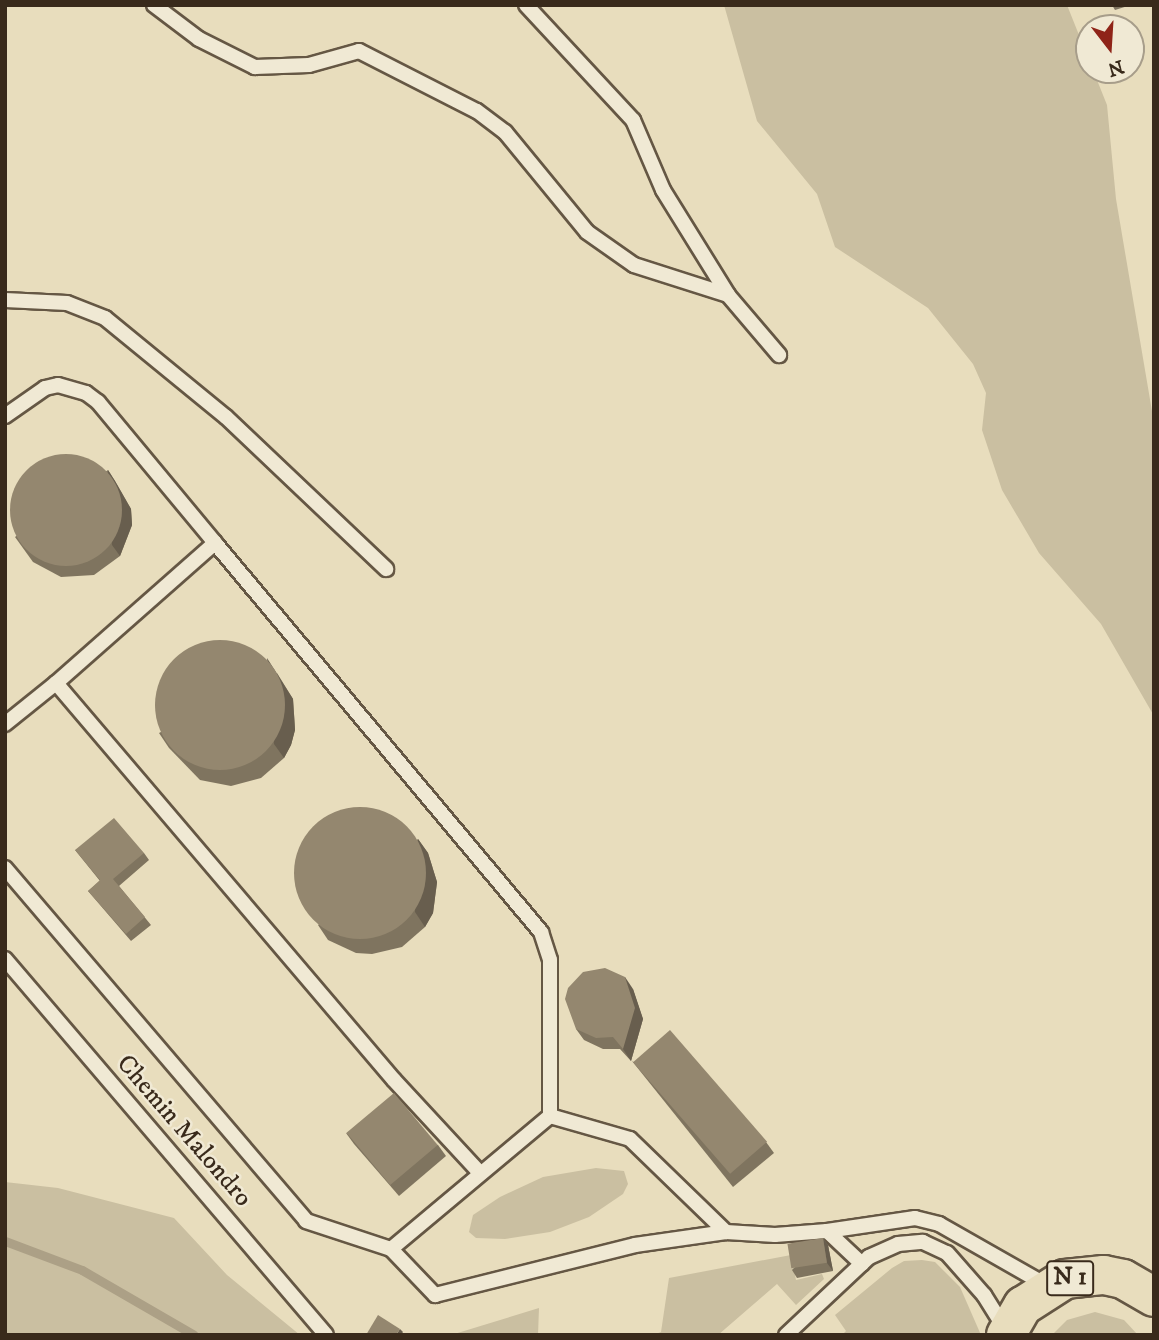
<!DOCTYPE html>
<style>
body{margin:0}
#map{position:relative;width:1159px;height:1340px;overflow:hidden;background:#e8ddbd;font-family:"IM FELL DW Pica",serif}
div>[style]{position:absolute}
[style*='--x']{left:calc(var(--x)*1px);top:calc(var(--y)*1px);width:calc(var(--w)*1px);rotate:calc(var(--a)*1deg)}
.green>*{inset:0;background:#cabfa1}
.stream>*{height:9px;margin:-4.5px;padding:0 4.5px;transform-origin:4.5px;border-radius:4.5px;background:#aca086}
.roads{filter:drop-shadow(2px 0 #655744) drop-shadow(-2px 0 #655744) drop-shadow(0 2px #655744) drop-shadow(0 -2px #655744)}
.service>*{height:14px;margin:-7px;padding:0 7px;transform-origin:7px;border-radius:7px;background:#f0e9d4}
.primary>*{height:38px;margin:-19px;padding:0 19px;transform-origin:19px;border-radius:19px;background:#e8ddbd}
.wall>*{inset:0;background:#7f745f}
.shaded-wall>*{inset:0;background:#685e4e}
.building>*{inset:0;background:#94876f;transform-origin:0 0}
.round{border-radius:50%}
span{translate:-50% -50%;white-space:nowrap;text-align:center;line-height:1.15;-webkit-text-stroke:5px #f0e9d4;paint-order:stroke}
.shield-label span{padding:2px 5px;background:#f0e9d4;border:2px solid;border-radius:5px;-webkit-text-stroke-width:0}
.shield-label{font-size:24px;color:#392a1b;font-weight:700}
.street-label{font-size:26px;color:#392a1b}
.frame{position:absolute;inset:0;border:7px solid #392a1b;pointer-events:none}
.north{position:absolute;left:1075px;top:14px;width:70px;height:70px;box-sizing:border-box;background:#f0e9d4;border:2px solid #a79d8a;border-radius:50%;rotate:163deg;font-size:19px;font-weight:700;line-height:28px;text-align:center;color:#392a1b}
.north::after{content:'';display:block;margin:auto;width:24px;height:32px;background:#8f2418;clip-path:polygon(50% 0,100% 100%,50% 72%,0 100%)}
</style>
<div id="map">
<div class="green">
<i style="clip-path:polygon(724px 5px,1067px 5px,1107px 105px,1116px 199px,1154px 423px,1154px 716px,1101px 624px,1039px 553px,1002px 490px,982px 430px,986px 393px,973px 364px,928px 308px,835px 247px,817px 194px,757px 121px)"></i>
<i style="clip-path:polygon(596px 1168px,624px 1171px,628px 1184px,623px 1194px,589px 1217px,550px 1232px,505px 1239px,476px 1238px,469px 1232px,473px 1215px,500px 1197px,543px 1177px)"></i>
<i style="clip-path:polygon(5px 1182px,58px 1188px,174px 1218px,227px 1275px,300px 1335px,7px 1335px)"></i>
<i style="clip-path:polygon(791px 1255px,796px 1280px,822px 1274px,824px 1279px,796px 1305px,777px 1284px,718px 1335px,653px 1335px,661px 1332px,669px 1278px)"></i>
<i style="clip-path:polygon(922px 1260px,935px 1262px,960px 1287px,981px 1335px,842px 1335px,846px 1331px,835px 1315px,892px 1268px,904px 1261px)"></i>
<i style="clip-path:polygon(539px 1308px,538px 1335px,451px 1335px)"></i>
<i style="clip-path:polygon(1095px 1312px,1124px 1320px,1138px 1335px,1052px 1335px,1067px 1320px)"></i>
</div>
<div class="stream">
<i style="--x:5;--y:1241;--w:82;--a:20.6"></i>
<i style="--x:82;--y:1270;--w:129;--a:30.1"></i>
</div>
<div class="roads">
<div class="service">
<i style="--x:154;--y:5;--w:56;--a:37.1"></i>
<i style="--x:199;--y:39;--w:63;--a:26.6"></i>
<i style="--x:255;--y:67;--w:54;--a:-2.1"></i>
<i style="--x:309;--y:65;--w:52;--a:-15.6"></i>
<i style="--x:359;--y:51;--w:132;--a:27"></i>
<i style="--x:477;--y:111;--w:35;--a:37"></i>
<i style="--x:505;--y:132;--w:129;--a:50.6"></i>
<i style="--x:587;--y:232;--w:57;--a:35.1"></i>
<i style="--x:634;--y:265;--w:99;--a:17.7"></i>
<i style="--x:728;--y:295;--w:79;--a:49.6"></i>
<i style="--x:526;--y:5;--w:157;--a:47.1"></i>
<i style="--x:633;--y:120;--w:76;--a:66.8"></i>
<i style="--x:663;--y:190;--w:123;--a:58.2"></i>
<i style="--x:5;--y:300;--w:62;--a:2.8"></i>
<i style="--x:67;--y:303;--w:41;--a:21.5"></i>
<i style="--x:105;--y:318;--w:156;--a:39.3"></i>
<i style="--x:226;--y:417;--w:221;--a:43.5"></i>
<i style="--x:5;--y:416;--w:49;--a:-35"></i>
<i style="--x:45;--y:388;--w:13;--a:-13"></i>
<i style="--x:58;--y:385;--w:29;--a:16"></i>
<i style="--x:86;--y:393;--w:15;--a:37"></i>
<i style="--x:98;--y:402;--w:183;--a:50.3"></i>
<i style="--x:56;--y:683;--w:212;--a:-41.4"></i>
<i style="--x:215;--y:543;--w:508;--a:50.04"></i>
<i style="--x:541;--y:932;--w:29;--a:72"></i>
<i style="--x:550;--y:960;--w:156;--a:90"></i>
<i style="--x:5;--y:724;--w:65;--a:-38.8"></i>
<i style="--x:56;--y:683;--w:521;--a:49.59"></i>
<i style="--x:394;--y:1080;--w:127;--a:47.2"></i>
<i style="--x:5;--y:868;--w:464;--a:49.5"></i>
<i style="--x:306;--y:1221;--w:89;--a:18.2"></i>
<i style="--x:391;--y:1249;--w:64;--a:46.3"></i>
<i style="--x:435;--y:1295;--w:206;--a:-14"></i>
<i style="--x:635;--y:1245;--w:92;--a:-8.1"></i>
<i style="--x:726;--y:1232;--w:49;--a:3.5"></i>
<i style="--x:775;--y:1235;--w:52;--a:-4.4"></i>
<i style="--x:827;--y:1231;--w:89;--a:-8.4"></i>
<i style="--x:915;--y:1218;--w:25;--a:14"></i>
<i style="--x:939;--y:1224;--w:123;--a:29.7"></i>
<i style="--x:5;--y:959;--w:494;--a:49.5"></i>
<i style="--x:827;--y:1231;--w:48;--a:43.3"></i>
<i style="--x:391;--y:1249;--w:207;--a:-39.9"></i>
<i style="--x:550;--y:1116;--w:83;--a:16"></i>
<i style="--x:630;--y:1139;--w:134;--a:44.1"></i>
<i style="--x:786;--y:1335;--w:114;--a:-43.2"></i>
<i style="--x:869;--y:1257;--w:32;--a:-24"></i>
<i style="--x:898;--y:1244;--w:25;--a:-5"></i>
<i style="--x:923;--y:1242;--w:26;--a:25"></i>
<i style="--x:947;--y:1253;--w:56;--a:48.6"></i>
<i style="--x:984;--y:1295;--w:40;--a:58"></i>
</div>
<div class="primary">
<i style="--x:1006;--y:1335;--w:34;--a:-60"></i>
<i style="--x:1023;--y:1306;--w:50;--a:-32.7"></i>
<i style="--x:1065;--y:1279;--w:39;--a:-6"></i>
<i style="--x:1104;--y:1275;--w:19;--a:12"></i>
<i style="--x:1123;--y:1279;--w:36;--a:30"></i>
</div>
</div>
<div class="wall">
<i style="clip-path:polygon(1112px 5px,1131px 5px,1115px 10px)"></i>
<i style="clip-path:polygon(108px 470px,115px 481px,131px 509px,132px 525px,120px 556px,94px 575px,61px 577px,33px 562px,15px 537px)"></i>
<i style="clip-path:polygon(277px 673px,293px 699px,295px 730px,291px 745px,284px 758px,261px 778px,231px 786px,200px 780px,169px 748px,159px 733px)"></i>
<i style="clip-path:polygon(418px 839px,428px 853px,437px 882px,433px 913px,425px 927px,402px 947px,372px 954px,356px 953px,328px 940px,318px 925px)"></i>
<i style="clip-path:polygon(75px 850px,144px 853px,149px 860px,119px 886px,151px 925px,131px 941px,88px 891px,100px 881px)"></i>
<i style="clip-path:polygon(633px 989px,643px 1019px,631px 1061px,620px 1049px,603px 1049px,584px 1040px,576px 1029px)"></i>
<i style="clip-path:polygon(632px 1061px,766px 1142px,774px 1153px,733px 1187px)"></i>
<i style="clip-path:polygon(346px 1133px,438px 1145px,446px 1156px,399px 1196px,354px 1144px)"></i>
<i style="clip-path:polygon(823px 1238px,828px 1245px,833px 1271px,797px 1278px,792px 1270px)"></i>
</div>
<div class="shaded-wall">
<i style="clip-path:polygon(108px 470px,115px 481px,131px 509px,132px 525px,120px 556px,112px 545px)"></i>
<i style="clip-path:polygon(267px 658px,293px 699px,295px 730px,291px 745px,284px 758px,274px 744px)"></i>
<i style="clip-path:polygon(418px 839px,428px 853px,437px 882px,433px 913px,425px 927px,415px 912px)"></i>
<i style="clip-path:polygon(625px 977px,633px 989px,643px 1019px,631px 1061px,623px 1049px)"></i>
<i style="clip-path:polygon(823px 1238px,828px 1245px,833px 1271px,827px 1263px)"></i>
<i style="clip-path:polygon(400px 1329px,403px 1332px,401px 1335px,396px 1335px)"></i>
</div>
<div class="building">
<i class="round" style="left:10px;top:454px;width:112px;height:112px"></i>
<i class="round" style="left:155px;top:640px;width:130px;height:130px"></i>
<i class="round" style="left:294px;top:807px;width:132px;height:132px"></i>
<i style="clip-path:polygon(114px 818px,144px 853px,113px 879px,145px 917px,126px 934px,88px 891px,100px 880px,75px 850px)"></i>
<i style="clip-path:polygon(605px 968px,625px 977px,635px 1008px,623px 1049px,613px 1037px,596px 1038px,576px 1029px,565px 999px,568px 988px,583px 972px)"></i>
<i style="left:670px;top:1030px;width:148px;height:49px;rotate:49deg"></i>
<i style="left:394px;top:1093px;width:68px;height:62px;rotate:50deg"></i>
<i style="left:823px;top:1238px;width:25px;height:36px;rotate:81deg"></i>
<i style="clip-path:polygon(378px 1315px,400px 1329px,396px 1335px,366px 1335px)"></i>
</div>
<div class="shield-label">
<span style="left:1070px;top:1278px">N 1</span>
</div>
<div class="street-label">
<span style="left:184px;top:1131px;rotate:49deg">Chemin Malondro</span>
</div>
<div class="frame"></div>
<div class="north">N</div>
</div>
